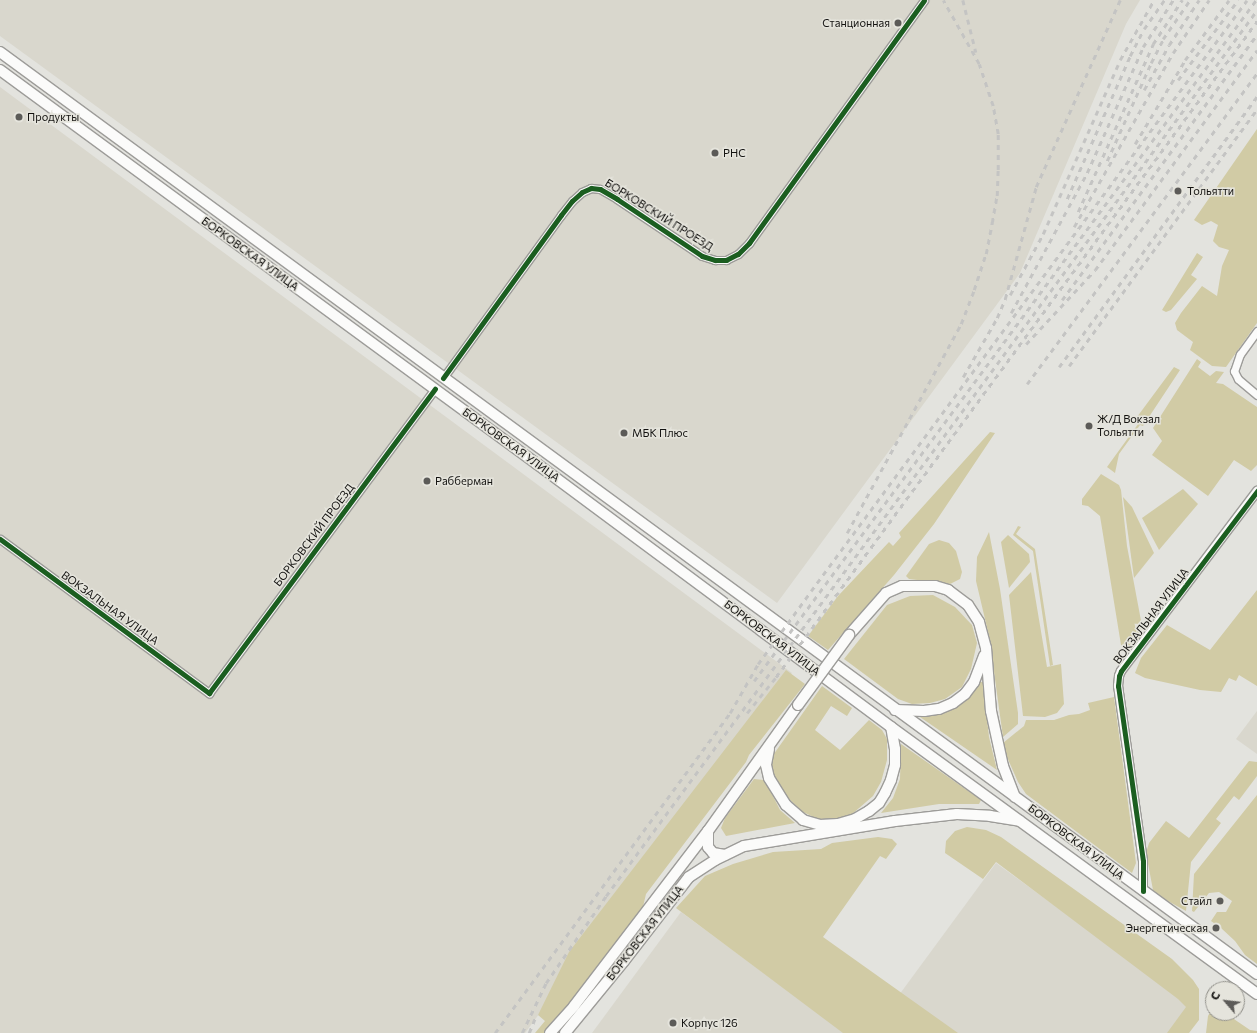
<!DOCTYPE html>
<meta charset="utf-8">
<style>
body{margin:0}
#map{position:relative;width:1257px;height:1033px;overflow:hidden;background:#e3e3de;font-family:Commissioner,sans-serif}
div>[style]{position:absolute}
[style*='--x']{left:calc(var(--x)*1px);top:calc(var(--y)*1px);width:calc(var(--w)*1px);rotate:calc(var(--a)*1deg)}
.built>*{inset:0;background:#d9d7cd}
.green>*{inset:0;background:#d1cba5}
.roads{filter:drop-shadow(1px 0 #9d9c99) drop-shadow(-1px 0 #9d9c99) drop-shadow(0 1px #9d9c99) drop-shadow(0 -1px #9d9c99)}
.minor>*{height:7px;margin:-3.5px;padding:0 3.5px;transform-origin:3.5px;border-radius:3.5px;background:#fbfbfa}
.tertiary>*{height:8px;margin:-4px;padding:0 4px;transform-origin:4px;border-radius:4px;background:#fbfbfa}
.secondary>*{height:10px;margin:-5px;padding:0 5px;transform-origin:5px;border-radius:5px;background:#fbfbfa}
.rail>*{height:2.5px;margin-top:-1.25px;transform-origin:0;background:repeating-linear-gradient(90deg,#c4c4c3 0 5px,transparent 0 10px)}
.bridges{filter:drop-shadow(1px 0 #9d9c99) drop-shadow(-1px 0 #9d9c99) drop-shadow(0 1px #9d9c99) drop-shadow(0 -1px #9d9c99)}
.secondary-bridge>*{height:10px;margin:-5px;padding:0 5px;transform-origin:5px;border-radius:5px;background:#fbfbfa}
.cycleway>*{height:5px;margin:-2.5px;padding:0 2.5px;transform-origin:2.5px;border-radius:2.5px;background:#1b5e20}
.dots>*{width:11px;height:11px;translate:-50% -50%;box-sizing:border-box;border:2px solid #e5e4dc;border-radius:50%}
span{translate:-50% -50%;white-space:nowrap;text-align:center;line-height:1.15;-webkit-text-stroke:3px #e5e4dc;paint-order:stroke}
.poi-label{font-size:11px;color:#131210}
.right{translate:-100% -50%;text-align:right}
.left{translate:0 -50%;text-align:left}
.street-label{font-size:11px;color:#131210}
.north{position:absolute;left:1205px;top:981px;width:40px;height:40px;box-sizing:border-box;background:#e5e4dc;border:1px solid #91908a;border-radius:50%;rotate:298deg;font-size:11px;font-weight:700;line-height:16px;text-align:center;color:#131210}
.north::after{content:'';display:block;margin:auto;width:14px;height:18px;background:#5c5b58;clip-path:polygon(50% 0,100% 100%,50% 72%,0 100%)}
</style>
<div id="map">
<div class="built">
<i style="clip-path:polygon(0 0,1140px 0,1126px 24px,1020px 273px,777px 603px,0 36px)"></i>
<i style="clip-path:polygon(0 87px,792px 673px,525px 1033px,0 1033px)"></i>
<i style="clip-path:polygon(1257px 711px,1257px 754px,1236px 739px)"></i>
<i style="clip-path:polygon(996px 863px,1191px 1005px,1169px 1033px,918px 1033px,888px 1010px)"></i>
<i style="clip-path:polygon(681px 912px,845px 1033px,592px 1033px)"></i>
</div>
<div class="green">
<i style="clip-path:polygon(1257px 129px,1257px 323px,1226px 367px,1212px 366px,1190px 350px,1193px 342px,1177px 330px,1175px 323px,1181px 313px,1202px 286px,1217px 296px,1222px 266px,1229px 250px,1219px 247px,1213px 241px,1218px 225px,1211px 221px,1202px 225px,1194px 220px)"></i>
<i style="clip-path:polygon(1197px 253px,1203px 257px,1191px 275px,1197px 279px,1171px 310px,1166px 312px,1162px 310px)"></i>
<i style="clip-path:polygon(1197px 359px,1201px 362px,1198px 367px,1210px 376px,1216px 371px,1224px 372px,1216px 383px,1223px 384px,1257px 407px,1257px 465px,1251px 471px,1234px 460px,1208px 496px,1152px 455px,1162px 441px,1153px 428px)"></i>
<i style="clip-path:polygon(1174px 367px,1180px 370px,1143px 426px,1140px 425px,1119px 454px,1115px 473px,1107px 467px,1141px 420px,1137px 417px)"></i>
<i style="clip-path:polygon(990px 432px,995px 433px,934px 524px,894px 575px,828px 650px,808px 636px,838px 596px,889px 542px,893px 546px,901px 537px,899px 533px)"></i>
<i style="clip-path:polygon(1101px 474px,1119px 485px,1121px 490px,1127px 546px,1142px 626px,1138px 643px,1134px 648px,1127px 649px,1121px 645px,1100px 516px,1088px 506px,1082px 505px,1082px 499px)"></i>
<i style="clip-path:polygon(1183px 489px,1198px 504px,1159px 550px,1142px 518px)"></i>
<i style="clip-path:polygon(1123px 497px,1132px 507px,1154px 553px,1134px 578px)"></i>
<i style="clip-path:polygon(1018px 526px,1021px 527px,1016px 534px,1035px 549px,1053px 665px,1050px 666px,1033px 551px,1013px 535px)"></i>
<i style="clip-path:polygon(989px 532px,1000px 589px,1018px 713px,1018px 724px,1003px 737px,989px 636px,976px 581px,977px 557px)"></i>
<i style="clip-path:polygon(1008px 535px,1029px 554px,1030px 562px,1009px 588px,1001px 542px)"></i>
<i style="clip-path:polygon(939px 540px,949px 543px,956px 551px,962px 572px,960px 579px,950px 584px,909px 579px,906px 576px,929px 544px)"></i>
<i style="clip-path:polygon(1031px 572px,1047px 667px,1061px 664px,1064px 704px,1057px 713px,1045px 717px,1023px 716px,1009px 595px)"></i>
<i style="clip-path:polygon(1257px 590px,1257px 686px,1239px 675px,1236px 681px,1229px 678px,1221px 692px,1200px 690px,1145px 678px,1135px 673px,1141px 658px,1167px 625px,1210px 650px)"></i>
<i style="clip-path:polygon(933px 595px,955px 607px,972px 625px,977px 643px,971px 669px,962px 687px,945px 699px,930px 703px,912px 704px,898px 699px,844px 659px,887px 605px,910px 596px)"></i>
<i style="clip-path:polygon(786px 670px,805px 684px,749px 755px,746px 762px,646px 894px,642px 911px,547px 1033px,535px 1033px,545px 1021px,538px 1015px,569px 952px)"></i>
<i style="clip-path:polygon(979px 682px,983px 682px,989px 737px,997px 770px,920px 717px)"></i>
<i style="clip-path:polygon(822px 686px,852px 708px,847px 716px,831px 706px,815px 730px,840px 750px,869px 720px,882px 730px,887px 739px,887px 760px,881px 782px,873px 796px,851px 815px,836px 820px,822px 821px,803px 812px,788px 798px,775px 780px,770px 769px,771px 758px)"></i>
<i style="clip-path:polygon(1114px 697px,1136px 863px,1132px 873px,1026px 794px,1018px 782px,1003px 748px,1003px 743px,1024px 726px,1026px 720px,1054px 720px,1069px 715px,1079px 714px,1090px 710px,1088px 703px)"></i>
<i style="clip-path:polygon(901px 744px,981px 800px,979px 804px,939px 804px,881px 813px,893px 798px,900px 779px)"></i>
<i style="clip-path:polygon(1249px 761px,1257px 762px,1257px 776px,1239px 800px,1234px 796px,1216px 819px,1221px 823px,1191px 862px,1186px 911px,1157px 895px,1153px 890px,1146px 853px,1149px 843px,1166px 821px,1189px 838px)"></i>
<i style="clip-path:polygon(754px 779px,765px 780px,780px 810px,795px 823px,726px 836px,721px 828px,725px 818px)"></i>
<i style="clip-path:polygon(1257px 795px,1257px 964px,1245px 955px,1235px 941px,1221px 928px,1211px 921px,1217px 912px,1226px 912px,1232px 901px,1219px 892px,1209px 893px,1194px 912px,1192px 911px,1194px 874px)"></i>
<i style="clip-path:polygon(967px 827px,986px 830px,1001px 837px,1172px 959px,1193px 980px,1199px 989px,1199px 1020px,1189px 1033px,1167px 1033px,1186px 1007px,1178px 999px,996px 862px,983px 879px,945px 853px,946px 841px,955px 831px)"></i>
<i style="clip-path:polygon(878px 837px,892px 839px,897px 844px,886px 859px,880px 856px,823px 937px,958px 1033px,843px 1033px,676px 908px,705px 876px,733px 864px,773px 852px,821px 849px,832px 843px)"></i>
<i style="clip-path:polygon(1213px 1007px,1213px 1013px,1229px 1013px,1228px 1015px,1250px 1030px,1257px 1031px,1257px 1033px,1206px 1033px,1208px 1016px)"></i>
</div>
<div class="roads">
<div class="minor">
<i style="--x:1257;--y:331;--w:29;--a:126"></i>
<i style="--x:1240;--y:354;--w:18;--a:109"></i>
<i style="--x:1234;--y:371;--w:9;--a:63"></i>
<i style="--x:1238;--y:379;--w:25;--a:40"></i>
<i style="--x:443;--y:378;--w:201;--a:-54.1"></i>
<i style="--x:561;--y:215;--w:18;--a:-52"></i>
<i style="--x:572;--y:201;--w:13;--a:-42"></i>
<i style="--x:582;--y:192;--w:10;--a:-24"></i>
<i style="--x:591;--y:188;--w:9;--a:6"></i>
<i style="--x:600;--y:189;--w:20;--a:30"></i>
<i style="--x:617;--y:199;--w:102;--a:33.8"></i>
<i style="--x:702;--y:256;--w:14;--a:17"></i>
<i style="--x:715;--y:260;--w:11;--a:0"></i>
<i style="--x:726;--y:260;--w:13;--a:-27"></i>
<i style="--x:738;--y:254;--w:16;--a:-45"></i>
<i style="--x:749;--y:243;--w:299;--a:-54.2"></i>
<i style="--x:0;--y:539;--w:260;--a:36.4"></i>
<i style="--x:209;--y:693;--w:379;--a:-53.4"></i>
</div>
<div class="tertiary">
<i style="--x:1143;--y:891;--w:30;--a:-90"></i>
<i style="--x:1143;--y:861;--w:177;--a:-98.1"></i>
<i style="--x:1118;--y:686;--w:10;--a:-84"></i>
<i style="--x:1119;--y:676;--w:5;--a:-68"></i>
<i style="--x:1121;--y:671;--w:226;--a:-52.9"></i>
</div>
<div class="secondary">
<i style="--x:0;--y:52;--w:1559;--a:36.26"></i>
<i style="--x:0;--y:70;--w:666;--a:36.27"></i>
<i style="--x:537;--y:464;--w:441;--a:36.6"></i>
<i style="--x:891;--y:727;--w:453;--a:36.1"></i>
<i style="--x:849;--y:635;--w:56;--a:-48.6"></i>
<i style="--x:886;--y:593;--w:17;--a:-24"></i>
<i style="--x:902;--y:586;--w:33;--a:0"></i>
<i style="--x:935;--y:586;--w:14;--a:17"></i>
<i style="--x:948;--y:590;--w:25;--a:37"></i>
<i style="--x:968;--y:605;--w:20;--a:57"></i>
<i style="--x:979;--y:622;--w:27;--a:75"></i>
<i style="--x:986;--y:648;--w:63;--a:85.5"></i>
<i style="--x:991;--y:711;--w:56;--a:77.7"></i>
<i style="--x:1003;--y:766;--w:33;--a:69"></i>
<i style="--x:895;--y:710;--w:29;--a:2"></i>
<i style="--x:924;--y:711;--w:15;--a:-8"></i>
<i style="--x:939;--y:709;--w:15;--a:-23"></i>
<i style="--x:953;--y:703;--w:15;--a:-37"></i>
<i style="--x:965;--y:694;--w:15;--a:-53"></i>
<i style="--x:974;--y:682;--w:28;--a:-69"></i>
<i style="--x:769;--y:749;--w:16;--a:101"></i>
<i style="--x:766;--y:765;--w:13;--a:77"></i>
<i style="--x:769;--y:778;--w:32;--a:58"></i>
<i style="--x:786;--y:805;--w:23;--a:41"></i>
<i style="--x:803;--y:820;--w:18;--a:16"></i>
<i style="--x:820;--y:825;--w:18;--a:-3"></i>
<i style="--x:838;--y:824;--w:18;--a:-16"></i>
<i style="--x:855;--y:819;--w:16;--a:-30"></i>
<i style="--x:869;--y:811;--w:13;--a:-39"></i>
<i style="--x:879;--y:803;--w:12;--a:-59"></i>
<i style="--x:885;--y:793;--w:14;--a:-65"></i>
<i style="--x:891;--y:780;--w:16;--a:-75"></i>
<i style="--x:895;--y:765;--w:16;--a:-90"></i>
<i style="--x:895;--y:749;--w:22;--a:-100"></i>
<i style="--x:708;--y:831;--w:16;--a:90"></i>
<i style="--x:708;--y:847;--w:8;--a:50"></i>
<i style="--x:713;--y:853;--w:12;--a:9"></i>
<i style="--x:550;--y:1033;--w:36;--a:-48"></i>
<i style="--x:574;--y:1006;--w:220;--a:-52.6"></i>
<i style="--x:708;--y:831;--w:155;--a:-54.5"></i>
<i style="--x:565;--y:1033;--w:93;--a:-50.7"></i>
<i style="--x:624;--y:961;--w:106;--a:-52.3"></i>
<i style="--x:689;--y:877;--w:31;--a:-33"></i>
<i style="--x:715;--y:860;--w:32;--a:-26"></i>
<i style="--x:744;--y:846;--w:153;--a:-9.4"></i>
<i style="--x:895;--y:821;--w:62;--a:-6.4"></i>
<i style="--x:957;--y:814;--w:33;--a:3"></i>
<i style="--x:990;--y:816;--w:30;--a:9"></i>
</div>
</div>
<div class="rail">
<i style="--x:963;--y:0;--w:54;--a:76"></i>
<i style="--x:1178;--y:80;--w:100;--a:-53.1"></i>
<i style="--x:1144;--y:90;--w:51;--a:-60.9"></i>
<i style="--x:1169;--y:45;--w:54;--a:-56.3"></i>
<i style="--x:1135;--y:144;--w:98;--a:-59.2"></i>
<i style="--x:1185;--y:60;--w:74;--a:-53.7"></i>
<i style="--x:1107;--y:161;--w:107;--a:-65.8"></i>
<i style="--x:1151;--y:63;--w:27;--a:-63"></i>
<i style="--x:1163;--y:39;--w:47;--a:-55.3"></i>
<i style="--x:1067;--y:199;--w:156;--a:-66.2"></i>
<i style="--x:1130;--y:56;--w:30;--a:-63"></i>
<i style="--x:1144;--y:29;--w:35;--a:-55"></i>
<i style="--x:1078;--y:212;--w:184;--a:-65.9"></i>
<i style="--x:1153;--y:44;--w:53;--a:-56.6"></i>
<i style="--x:1074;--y:227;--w:200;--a:-60.4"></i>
<i style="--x:1173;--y:53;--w:64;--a:-55.8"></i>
<i style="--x:1010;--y:295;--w:69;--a:-61.6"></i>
<i style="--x:1043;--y:234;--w:190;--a:-66.1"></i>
<i style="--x:1120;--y:60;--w:69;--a:-60.5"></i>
<i style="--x:1062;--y:300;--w:329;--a:-53.7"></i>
<i style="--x:1011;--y:313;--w:159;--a:-61.5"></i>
<i style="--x:1087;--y:173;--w:138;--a:-66"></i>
<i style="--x:1143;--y:47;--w:56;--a:-57.4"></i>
<i style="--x:1026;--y:344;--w:101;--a:-47"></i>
<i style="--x:1095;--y:270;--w:273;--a:-53.6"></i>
<i style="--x:1069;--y:366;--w:318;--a:-53.8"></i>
<i style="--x:1059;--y:367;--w:336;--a:-53.8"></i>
<i style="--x:963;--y:377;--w:68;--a:-60"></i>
<i style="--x:997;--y:318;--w:21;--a:-67"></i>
<i style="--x:1005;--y:299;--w:116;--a:-74.5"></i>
<i style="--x:1036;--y:187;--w:205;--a:-65.8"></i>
<i style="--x:1027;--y:384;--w:387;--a:-53.5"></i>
<i style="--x:847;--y:533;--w:238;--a:-61.4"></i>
<i style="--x:961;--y:324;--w:36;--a:-69"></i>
<i style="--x:974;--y:290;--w:38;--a:-72"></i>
<i style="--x:986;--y:254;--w:32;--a:-79"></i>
<i style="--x:992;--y:223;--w:27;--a:-80"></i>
<i style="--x:997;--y:196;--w:26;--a:-88"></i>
<i style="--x:998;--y:170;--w:36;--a:-90"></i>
<i style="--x:998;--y:134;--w:28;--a:-100"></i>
<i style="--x:993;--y:106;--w:44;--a:-108.4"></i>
<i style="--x:979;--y:64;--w:73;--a:-119.4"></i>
<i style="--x:754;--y:681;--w:846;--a:-53.6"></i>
<i style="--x:747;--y:713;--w:46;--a:-51.1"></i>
<i style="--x:776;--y:677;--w:813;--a:-53.75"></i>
<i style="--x:495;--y:1033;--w:397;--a:-53.7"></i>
<i style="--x:730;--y:713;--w:56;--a:-60.3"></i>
<i style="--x:758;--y:664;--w:90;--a:-54"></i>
<i style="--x:811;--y:591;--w:734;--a:-53.58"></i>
<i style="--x:522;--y:1033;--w:55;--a:-64.4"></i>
<i style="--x:546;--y:983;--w:106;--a:-55.4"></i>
<i style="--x:606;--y:896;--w:1099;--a:-53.69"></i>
<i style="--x:529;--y:1033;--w:18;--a:-68"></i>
</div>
<div class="bridges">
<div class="secondary-bridge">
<i style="--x:798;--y:705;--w:87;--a:-53.9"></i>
</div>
</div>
<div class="cycleway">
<i style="--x:443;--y:378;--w:201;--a:-54.1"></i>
<i style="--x:561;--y:215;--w:18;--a:-52"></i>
<i style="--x:572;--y:201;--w:13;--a:-42"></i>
<i style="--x:582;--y:192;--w:10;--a:-24"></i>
<i style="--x:591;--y:188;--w:9;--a:6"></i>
<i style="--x:600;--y:189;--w:20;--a:30"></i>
<i style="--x:617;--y:199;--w:102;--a:33.8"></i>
<i style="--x:702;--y:256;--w:14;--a:17"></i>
<i style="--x:715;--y:260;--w:11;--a:0"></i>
<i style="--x:726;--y:260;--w:13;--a:-27"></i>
<i style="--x:738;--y:254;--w:16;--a:-45"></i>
<i style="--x:749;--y:243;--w:299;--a:-54.2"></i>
<i style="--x:0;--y:539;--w:260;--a:36.4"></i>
<i style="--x:209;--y:693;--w:379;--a:-53.4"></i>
<i style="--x:1143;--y:891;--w:30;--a:-90"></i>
<i style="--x:1143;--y:861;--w:177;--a:-98.1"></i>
<i style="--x:1118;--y:686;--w:10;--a:-84"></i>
<i style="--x:1119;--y:676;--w:5;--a:-68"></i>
<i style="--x:1121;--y:671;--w:226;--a:-52.9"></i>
</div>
<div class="dots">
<i style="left:898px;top:23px;background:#5c5b58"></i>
<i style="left:19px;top:117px;background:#5c5b58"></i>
<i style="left:715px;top:153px;background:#5c5b58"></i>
<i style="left:1178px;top:191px;background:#5c5b58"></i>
<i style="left:1089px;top:426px;background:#5c5b58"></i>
<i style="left:624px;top:433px;background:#5c5b58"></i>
<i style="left:427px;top:481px;background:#5c5b58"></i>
<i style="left:1220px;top:901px;background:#5c5b58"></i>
<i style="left:1216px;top:928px;background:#5c5b58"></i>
<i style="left:673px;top:1023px;background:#5c5b58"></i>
</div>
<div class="poi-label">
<span class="right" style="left:890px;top:23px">Станционная</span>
<span class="left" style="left:27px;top:117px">Продукты</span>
<span class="left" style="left:723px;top:153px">РНС</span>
<span class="left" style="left:1187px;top:191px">Тольятти</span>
<span class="left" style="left:1097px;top:426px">Ж/Д Вокзал<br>Тольятти</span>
<span class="left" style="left:632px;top:433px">МБК Плюс</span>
<span class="left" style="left:435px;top:481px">Рабберман</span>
<span class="right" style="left:1212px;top:901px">Стайл</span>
<span class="right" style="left:1208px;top:928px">Энергетическая</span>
<span class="left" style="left:681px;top:1023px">Корпус 126</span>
</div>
<div class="street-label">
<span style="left:659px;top:215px;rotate:32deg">БОРКОВСКИЙ ПРОЕЗД</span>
<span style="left:250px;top:254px;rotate:36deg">БОРКОВСКАЯ УЛИЦА</span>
<span style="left:511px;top:445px;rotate:36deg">БОРКОВСКАЯ УЛИЦА</span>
<span style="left:314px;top:535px;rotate:-53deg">БОРКОВСКИЙ ПРОЕЗД</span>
<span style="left:110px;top:608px;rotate:36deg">ВОКЗАЛЬНАЯ УЛИЦА</span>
<span style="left:1151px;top:616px;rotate:-53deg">ВОКЗАЛЬНАЯ УЛИЦА</span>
<span style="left:772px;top:638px;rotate:37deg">БОРКОВСКАЯ УЛИЦА</span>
<span style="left:1076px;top:842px;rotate:37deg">БОРКОВСКАЯ УЛИЦА</span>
<span style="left:645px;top:933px;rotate:-52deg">БОРКОВСКАЯ УЛИЦА</span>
</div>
<div class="north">С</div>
</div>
